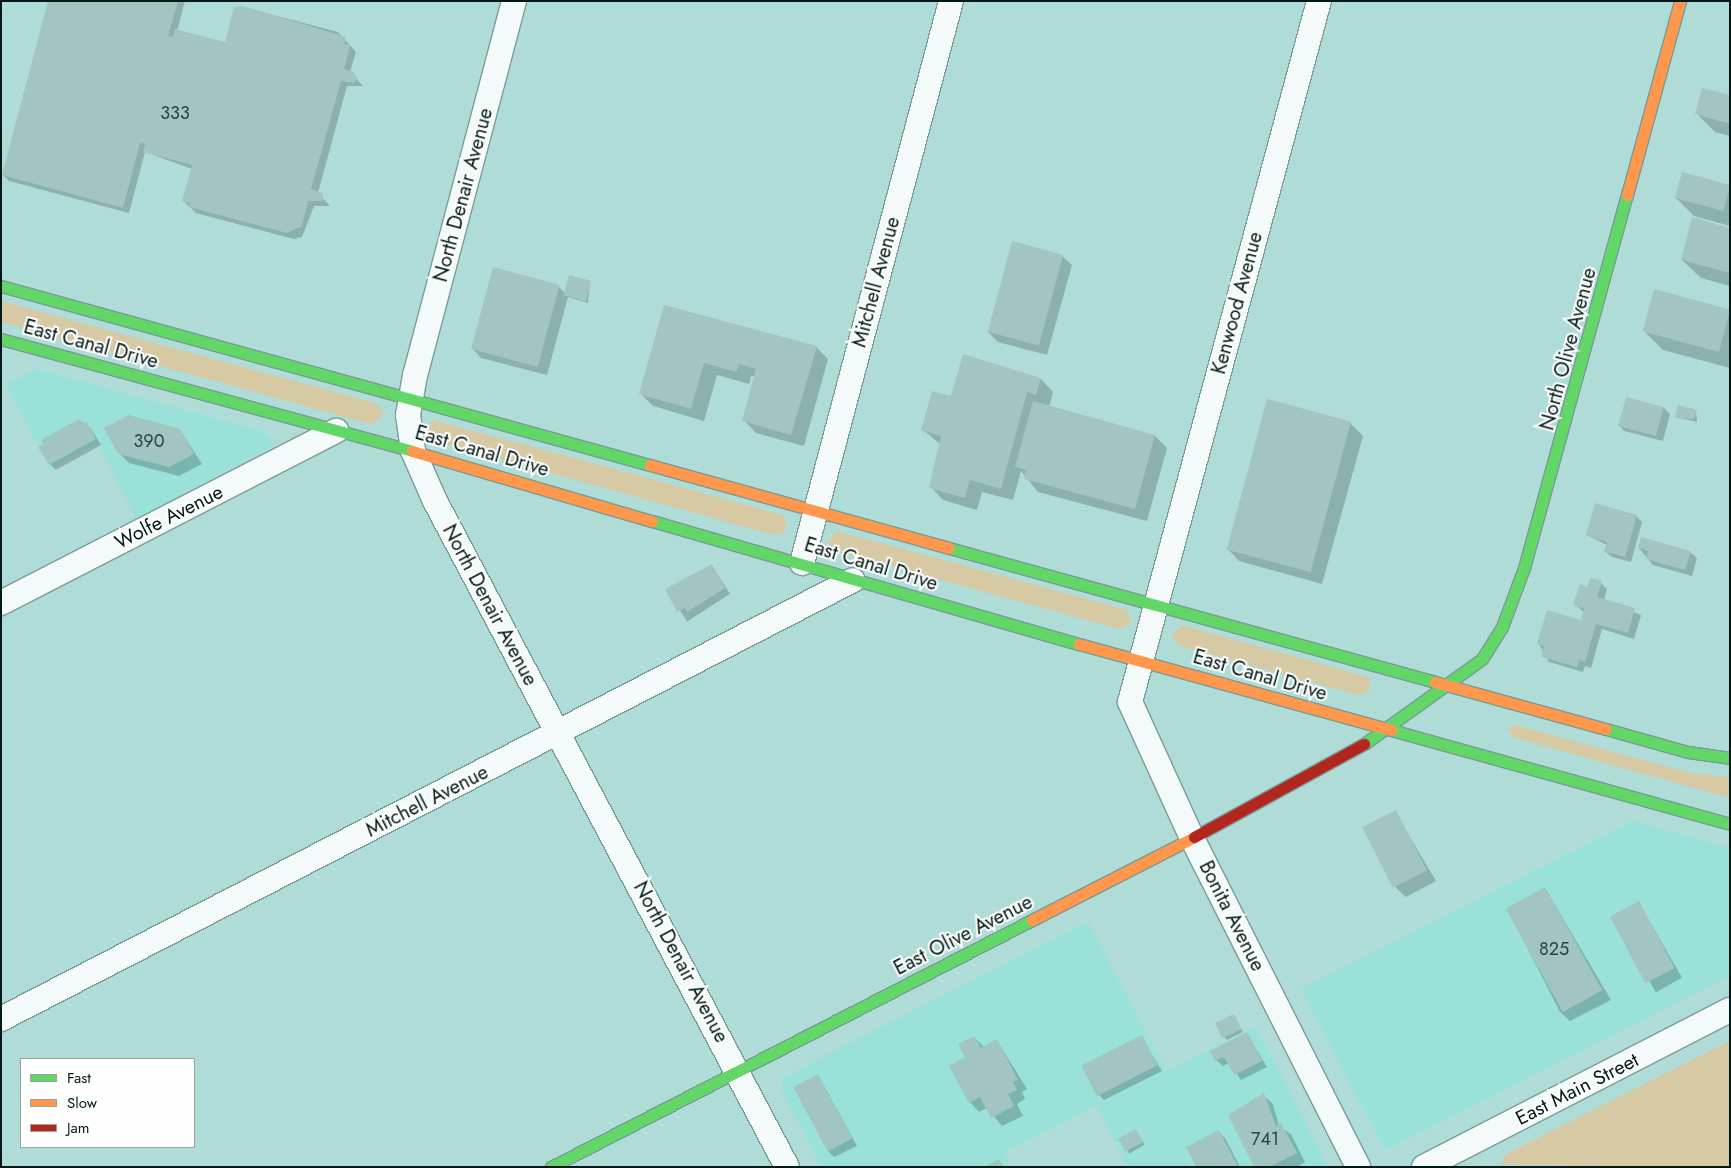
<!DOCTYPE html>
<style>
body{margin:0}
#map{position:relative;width:1731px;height:1168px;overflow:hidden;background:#b0dcd7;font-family:Jost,sans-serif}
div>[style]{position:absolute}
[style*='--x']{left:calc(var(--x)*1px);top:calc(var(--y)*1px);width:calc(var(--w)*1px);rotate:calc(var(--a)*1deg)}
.built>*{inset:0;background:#9ae2d9}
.green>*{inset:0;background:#d6c9a4}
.shadow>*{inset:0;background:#0003;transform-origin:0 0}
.building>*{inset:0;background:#a2c5c2;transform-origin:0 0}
.roads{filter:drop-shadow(1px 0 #789c98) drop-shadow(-1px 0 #789c98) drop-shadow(0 1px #789c98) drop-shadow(0 -1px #789c98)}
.street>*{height:24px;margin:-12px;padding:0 12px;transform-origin:12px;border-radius:12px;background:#f3faf9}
.fast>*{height:11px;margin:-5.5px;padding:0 5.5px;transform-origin:5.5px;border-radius:5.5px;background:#63d668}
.slow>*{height:11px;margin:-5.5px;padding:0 5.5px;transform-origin:5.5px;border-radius:5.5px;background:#ff974d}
.jam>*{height:11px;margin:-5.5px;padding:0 5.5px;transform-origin:5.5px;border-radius:5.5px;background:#b3261e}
span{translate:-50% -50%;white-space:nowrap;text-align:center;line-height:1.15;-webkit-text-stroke:4px #fefefe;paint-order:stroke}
.number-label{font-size:18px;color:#294542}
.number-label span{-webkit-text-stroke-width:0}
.street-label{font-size:20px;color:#011a17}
.frame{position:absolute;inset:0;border:2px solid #011a17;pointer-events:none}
.legend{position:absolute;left:20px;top:1058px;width:175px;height:90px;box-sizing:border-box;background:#fefefe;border:1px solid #99a3a2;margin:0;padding:6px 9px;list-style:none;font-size:15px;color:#011a17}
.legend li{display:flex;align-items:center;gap:10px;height:25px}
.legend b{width:25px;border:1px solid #99a3a2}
</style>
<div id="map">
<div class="built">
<i style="clip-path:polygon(36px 369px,265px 432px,271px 439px,271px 447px,136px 519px,97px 442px,50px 468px,6px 385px)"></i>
<i style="clip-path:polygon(1632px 821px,1730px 848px,1730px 976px,1388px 1149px,1383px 1147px,1301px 989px)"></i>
<i style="clip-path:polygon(1088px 921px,1166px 1071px,1256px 1026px,1328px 1167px,1128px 1167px,1097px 1106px,1004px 1153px,1011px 1167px,821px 1167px,781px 1090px,782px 1078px)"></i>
</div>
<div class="green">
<i style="clip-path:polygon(1px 301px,375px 403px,382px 409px,382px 417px,371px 424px,1px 322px)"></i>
<i style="clip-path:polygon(433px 420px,783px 515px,787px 525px,784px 532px,775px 535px,431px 440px,423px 431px)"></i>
<i style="clip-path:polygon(837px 531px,1127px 610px,1131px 623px,1120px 629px,835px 551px,827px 542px)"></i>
<i style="clip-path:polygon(1182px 625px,1368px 677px,1371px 689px,1359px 695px,1180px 646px,1171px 636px)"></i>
<i style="clip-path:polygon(1515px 725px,1691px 773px,1730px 777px,1730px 798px,1512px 737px,1507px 729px)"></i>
<i style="clip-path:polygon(1730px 1041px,1730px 1167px,1501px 1165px,1506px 1154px)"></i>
</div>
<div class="shadow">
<i style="clip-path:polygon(49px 1px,185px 1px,177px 31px,226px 44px,243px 7px,338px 32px,356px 52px,350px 72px,363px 86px,347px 86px,318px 193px,330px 206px,314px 206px,302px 237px,294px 239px,196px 213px,184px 201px,192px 169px,145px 152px,129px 213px,9px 181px,3px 175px)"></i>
<i style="clip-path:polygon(1730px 96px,1730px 136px,1715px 132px,1697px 114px)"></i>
<i style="clip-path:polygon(1730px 186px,1730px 226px,1694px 216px,1676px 198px)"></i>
<i style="clip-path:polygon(1730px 229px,1730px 286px,1701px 278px,1682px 260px)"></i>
<i style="clip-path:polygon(1062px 256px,1072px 265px,1047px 355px,998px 342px,988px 332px)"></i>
<i style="clip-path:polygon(590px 282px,588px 303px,568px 297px,547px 375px,481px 358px,472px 348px,559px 287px,565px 293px)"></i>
<i style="clip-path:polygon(665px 306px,816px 347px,828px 359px,804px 446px,756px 433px,744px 420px,756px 377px,751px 376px,749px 384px,717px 375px,704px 421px,653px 406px,641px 394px)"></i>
<i style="clip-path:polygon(1730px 311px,1730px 368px,1663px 350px,1644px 331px)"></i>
<i style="clip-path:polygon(1041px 379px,1053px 392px,1049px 407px,1155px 436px,1167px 448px,1147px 521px,1038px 492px,1021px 471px,1013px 500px,982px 492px,977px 510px,943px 500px,931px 487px,940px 444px,922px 429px,952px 397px)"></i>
<i style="clip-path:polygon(1664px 408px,1670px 414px,1663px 441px,1624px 431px,1618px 424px)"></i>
<i style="clip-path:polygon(1696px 412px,1697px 422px,1676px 417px)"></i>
<i style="clip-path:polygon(79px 420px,92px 430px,101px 445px,56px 470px,50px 464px)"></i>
<i style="clip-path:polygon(1350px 423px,1363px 436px,1322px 584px,1239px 561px,1227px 548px)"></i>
<i style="clip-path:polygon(180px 430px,202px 464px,179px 476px,129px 463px,119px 453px)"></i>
<i style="clip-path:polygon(1636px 516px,1642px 522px,1631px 562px,1612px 557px,1605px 551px,1607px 545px,1587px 535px)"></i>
<i style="clip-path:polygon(1639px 548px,1690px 552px,1697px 558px,1692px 576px,1653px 565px)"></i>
<i style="left:712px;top:566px;width:33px;height:51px;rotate:57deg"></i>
<i style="clip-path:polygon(1601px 583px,1607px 589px,1604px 600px,1641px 615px,1634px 639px,1602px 629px,1591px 668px,1585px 666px,1583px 672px,1549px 662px,1539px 644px,1582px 621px,1584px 612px,1575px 605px,1588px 588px)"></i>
<i style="clip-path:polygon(1395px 812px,1436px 881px,1406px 897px,1396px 888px)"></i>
<i style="clip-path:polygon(1545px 888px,1611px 1000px,1570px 1021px,1560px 1012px,1507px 908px)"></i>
<i style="left:1639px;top:903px;width:86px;height:30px;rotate:60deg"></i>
<i style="clip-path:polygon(1234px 1016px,1243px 1032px,1227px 1040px,1224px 1037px)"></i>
<i style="clip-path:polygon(1247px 1034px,1267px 1067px,1241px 1080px,1229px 1063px,1223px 1066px,1216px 1060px)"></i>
<i style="clip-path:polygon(974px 1037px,984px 1047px,997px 1041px,1027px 1089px,1022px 1092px,1025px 1099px,1017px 1104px,1023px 1116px,1002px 1126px,987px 1108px,979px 1112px,970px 1102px,967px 1058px)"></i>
<i style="clip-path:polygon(1141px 1037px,1162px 1071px,1104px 1100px,1098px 1094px)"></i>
<i style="clip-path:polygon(818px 1075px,857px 1146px,834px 1157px,828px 1151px)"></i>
<i style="clip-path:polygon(1263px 1095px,1273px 1104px,1279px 1126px,1291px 1134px,1305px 1162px,1297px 1167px,1255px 1167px)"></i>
<i style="left:1136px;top:1130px;width:17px;height:18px;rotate:59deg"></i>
<i style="clip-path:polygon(1219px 1132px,1225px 1138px,1240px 1167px,1198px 1167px)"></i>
</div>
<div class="building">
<i style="clip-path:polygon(48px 1px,178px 1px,168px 36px,173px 37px,175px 29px,225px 42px,234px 7px,243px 6px,346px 37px,344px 44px,350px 45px,344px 69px,354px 72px,358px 79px,353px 83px,341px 81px,311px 189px,323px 193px,323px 201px,308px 201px,302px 226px,287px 233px,189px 207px,190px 203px,182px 201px,192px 165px,143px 152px,145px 144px,140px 143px,123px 208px,2px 175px)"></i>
<i style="clip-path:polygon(1702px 88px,1730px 95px,1730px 124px,1695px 114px)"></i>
<i style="left:1682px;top:172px;width:50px;height:27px;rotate:15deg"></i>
<i style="clip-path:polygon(1692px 217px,1730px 228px,1730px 273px,1681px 260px)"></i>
<i style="left:1012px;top:241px;width:53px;height:94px;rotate:15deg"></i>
<i style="left:493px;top:267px;width:69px;height:85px;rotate:15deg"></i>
<i style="left:569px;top:275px;width:23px;height:21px;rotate:15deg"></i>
<i style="left:1654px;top:289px;width:79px;height:44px;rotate:15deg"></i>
<i style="clip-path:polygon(664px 305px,817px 346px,791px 435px,742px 421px,756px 369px,739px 364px,736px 372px,704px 363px,691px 409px,639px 394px)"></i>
<i style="clip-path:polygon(963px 354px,1041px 378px,1036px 395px,1027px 392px,1001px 489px,970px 480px,965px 498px,929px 488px,941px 436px,921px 430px,932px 391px,951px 396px)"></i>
<i style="left:1626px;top:397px;width:39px;height:30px;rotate:15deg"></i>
<i style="left:1267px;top:399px;width:87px;height:156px;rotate:15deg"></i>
<i style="clip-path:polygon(1033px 401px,1155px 435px,1135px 509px,1024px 479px,1026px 470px,1015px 467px)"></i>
<i style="clip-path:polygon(1678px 405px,1697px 410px,1694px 419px,1675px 418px)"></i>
<i style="clip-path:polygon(129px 415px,180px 429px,194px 454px,169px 467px,118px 454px,104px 428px)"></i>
<i style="clip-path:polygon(79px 419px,82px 424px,87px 422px,96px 439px,49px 465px,38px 447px,44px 444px,41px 440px)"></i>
<i style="clip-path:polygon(1595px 503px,1637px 515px,1625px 557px,1604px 551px,1607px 542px,1586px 535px)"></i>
<i style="clip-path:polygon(1641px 537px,1691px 551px,1685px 570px,1646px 559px,1648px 551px,1638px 548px)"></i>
<i style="clip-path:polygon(712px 564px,725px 588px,687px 612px,685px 608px,677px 612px,665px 589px)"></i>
<i style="clip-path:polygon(1590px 578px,1602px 581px,1597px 597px,1635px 608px,1628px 633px,1596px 624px,1585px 662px,1579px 660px,1577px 667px,1541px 657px,1544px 646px,1537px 644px,1547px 610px,1581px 620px,1584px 609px,1573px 605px,1580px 584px,1587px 587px)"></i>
<i style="left:1396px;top:810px;width:68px;height:38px;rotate:63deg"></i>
<i style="left:1545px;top:887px;width:118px;height:45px;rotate:61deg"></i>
<i style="left:1639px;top:901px;width:76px;height:33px;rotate:62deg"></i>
<i style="left:1234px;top:1014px;width:17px;height:21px;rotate:65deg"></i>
<i style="clip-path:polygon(1247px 1032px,1262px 1061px,1234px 1075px,1224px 1057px,1215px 1061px,1210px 1051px)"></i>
<i style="left:1142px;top:1035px;width:34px;height:68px;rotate:63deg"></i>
<i style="clip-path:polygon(974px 1036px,981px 1048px,997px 1039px,1018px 1080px,1013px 1082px,1017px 1090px,1008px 1094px,1014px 1106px,991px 1118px,980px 1097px,969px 1103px,949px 1066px,965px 1057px,958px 1044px)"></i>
<i style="left:818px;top:1074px;width:73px;height:28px;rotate:62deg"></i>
<i style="clip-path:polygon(1264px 1093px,1276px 1126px,1281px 1123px,1297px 1153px,1269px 1167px,1254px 1167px,1228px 1115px)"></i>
<i style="left:1136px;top:1129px;width:15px;height:20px;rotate:62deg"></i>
<i style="clip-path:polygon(1219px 1130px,1238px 1167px,1196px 1167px,1186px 1147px)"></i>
<i style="clip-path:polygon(999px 1159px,1004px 1167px,984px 1167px)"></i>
</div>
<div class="roads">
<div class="street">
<i style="--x:514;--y:1;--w:387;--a:104.8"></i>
<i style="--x:415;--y:375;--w:41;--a:99.9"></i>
<i style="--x:408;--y:415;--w:36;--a:82"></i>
<i style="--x:413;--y:451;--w:55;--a:66.3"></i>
<i style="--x:435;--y:501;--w:753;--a:62.14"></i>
<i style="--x:1319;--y:1;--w:726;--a:105.09"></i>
<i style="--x:1130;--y:702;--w:149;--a:65.5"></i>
<i style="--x:1192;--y:838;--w:369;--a:63.2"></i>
<i style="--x:802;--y:563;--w:581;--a:-75.15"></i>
<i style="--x:1;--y:603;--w:377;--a:-27.2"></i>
<i style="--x:1;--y:1019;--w:958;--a:-27.26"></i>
<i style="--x:1424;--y:1167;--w:344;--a:-27.2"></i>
</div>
<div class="fast">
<i style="--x:1;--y:286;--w:673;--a:15.42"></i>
<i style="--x:1;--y:339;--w:426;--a:15.2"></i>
<i style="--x:652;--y:521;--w:444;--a:16.1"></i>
<i style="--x:949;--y:548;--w:504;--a:15.41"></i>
<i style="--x:1606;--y:729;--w:85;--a:15.7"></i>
<i style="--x:1688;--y:752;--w:42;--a:8.1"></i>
<i style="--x:1391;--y:730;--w:352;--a:15.5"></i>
<i style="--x:1364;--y:744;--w:145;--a:-35.8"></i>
<i style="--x:1482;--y:659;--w:38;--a:-58"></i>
<i style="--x:1502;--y:627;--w:63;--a:-69.6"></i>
<i style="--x:1524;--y:568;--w:387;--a:-74.6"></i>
<i style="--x:551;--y:1167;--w:541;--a:-27.18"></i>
</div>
<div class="slow">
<i style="--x:1627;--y:195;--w:201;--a:-74.7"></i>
<i style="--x:412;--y:451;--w:250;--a:16.3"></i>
<i style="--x:650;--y:465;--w:310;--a:15.5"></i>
<i style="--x:1079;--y:644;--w:324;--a:15.4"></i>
<i style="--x:1435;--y:682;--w:177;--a:15.4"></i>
<i style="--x:1032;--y:920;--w:182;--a:-27.1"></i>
</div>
<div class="jam">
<i style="--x:1194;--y:837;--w:194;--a:-28.7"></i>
</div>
</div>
<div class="number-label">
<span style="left:175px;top:113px">333</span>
<span style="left:149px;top:441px">390</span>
<span style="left:1554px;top:949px">825</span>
<span style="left:1265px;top:1139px">741</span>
</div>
<div class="street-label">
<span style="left:463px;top:195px;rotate:-75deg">North Denair Avenue</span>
<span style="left:876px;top:282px;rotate:-75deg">Mitchell Avenue</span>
<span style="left:1237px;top:303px;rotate:-75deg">Kenwood Avenue</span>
<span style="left:91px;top:344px;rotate:15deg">East Canal Drive</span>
<span style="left:1568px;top:349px;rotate:-75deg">North Olive Avenue</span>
<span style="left:482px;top:451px;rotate:16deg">East Canal Drive</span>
<span style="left:169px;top:517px;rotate:-27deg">Wolfe Avenue</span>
<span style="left:871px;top:564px;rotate:17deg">East Canal Drive</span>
<span style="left:490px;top:605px;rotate:62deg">North Denair Avenue</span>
<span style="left:1260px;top:675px;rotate:16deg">East Canal Drive</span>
<span style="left:427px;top:801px;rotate:-27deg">Mitchell Avenue</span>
<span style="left:1232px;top:916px;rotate:63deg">Bonita Avenue</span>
<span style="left:963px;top:935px;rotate:-27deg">East Olive Avenue</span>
<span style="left:681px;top:962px;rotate:62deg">North Denair Avenue</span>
<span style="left:1577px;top:1089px;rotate:-27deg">East Main Street</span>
</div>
<div class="frame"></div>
<ul class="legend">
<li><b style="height:6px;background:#63d668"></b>Fast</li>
<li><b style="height:6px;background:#ff974d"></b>Slow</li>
<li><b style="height:6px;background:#b3261e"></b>Jam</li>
</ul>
</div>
